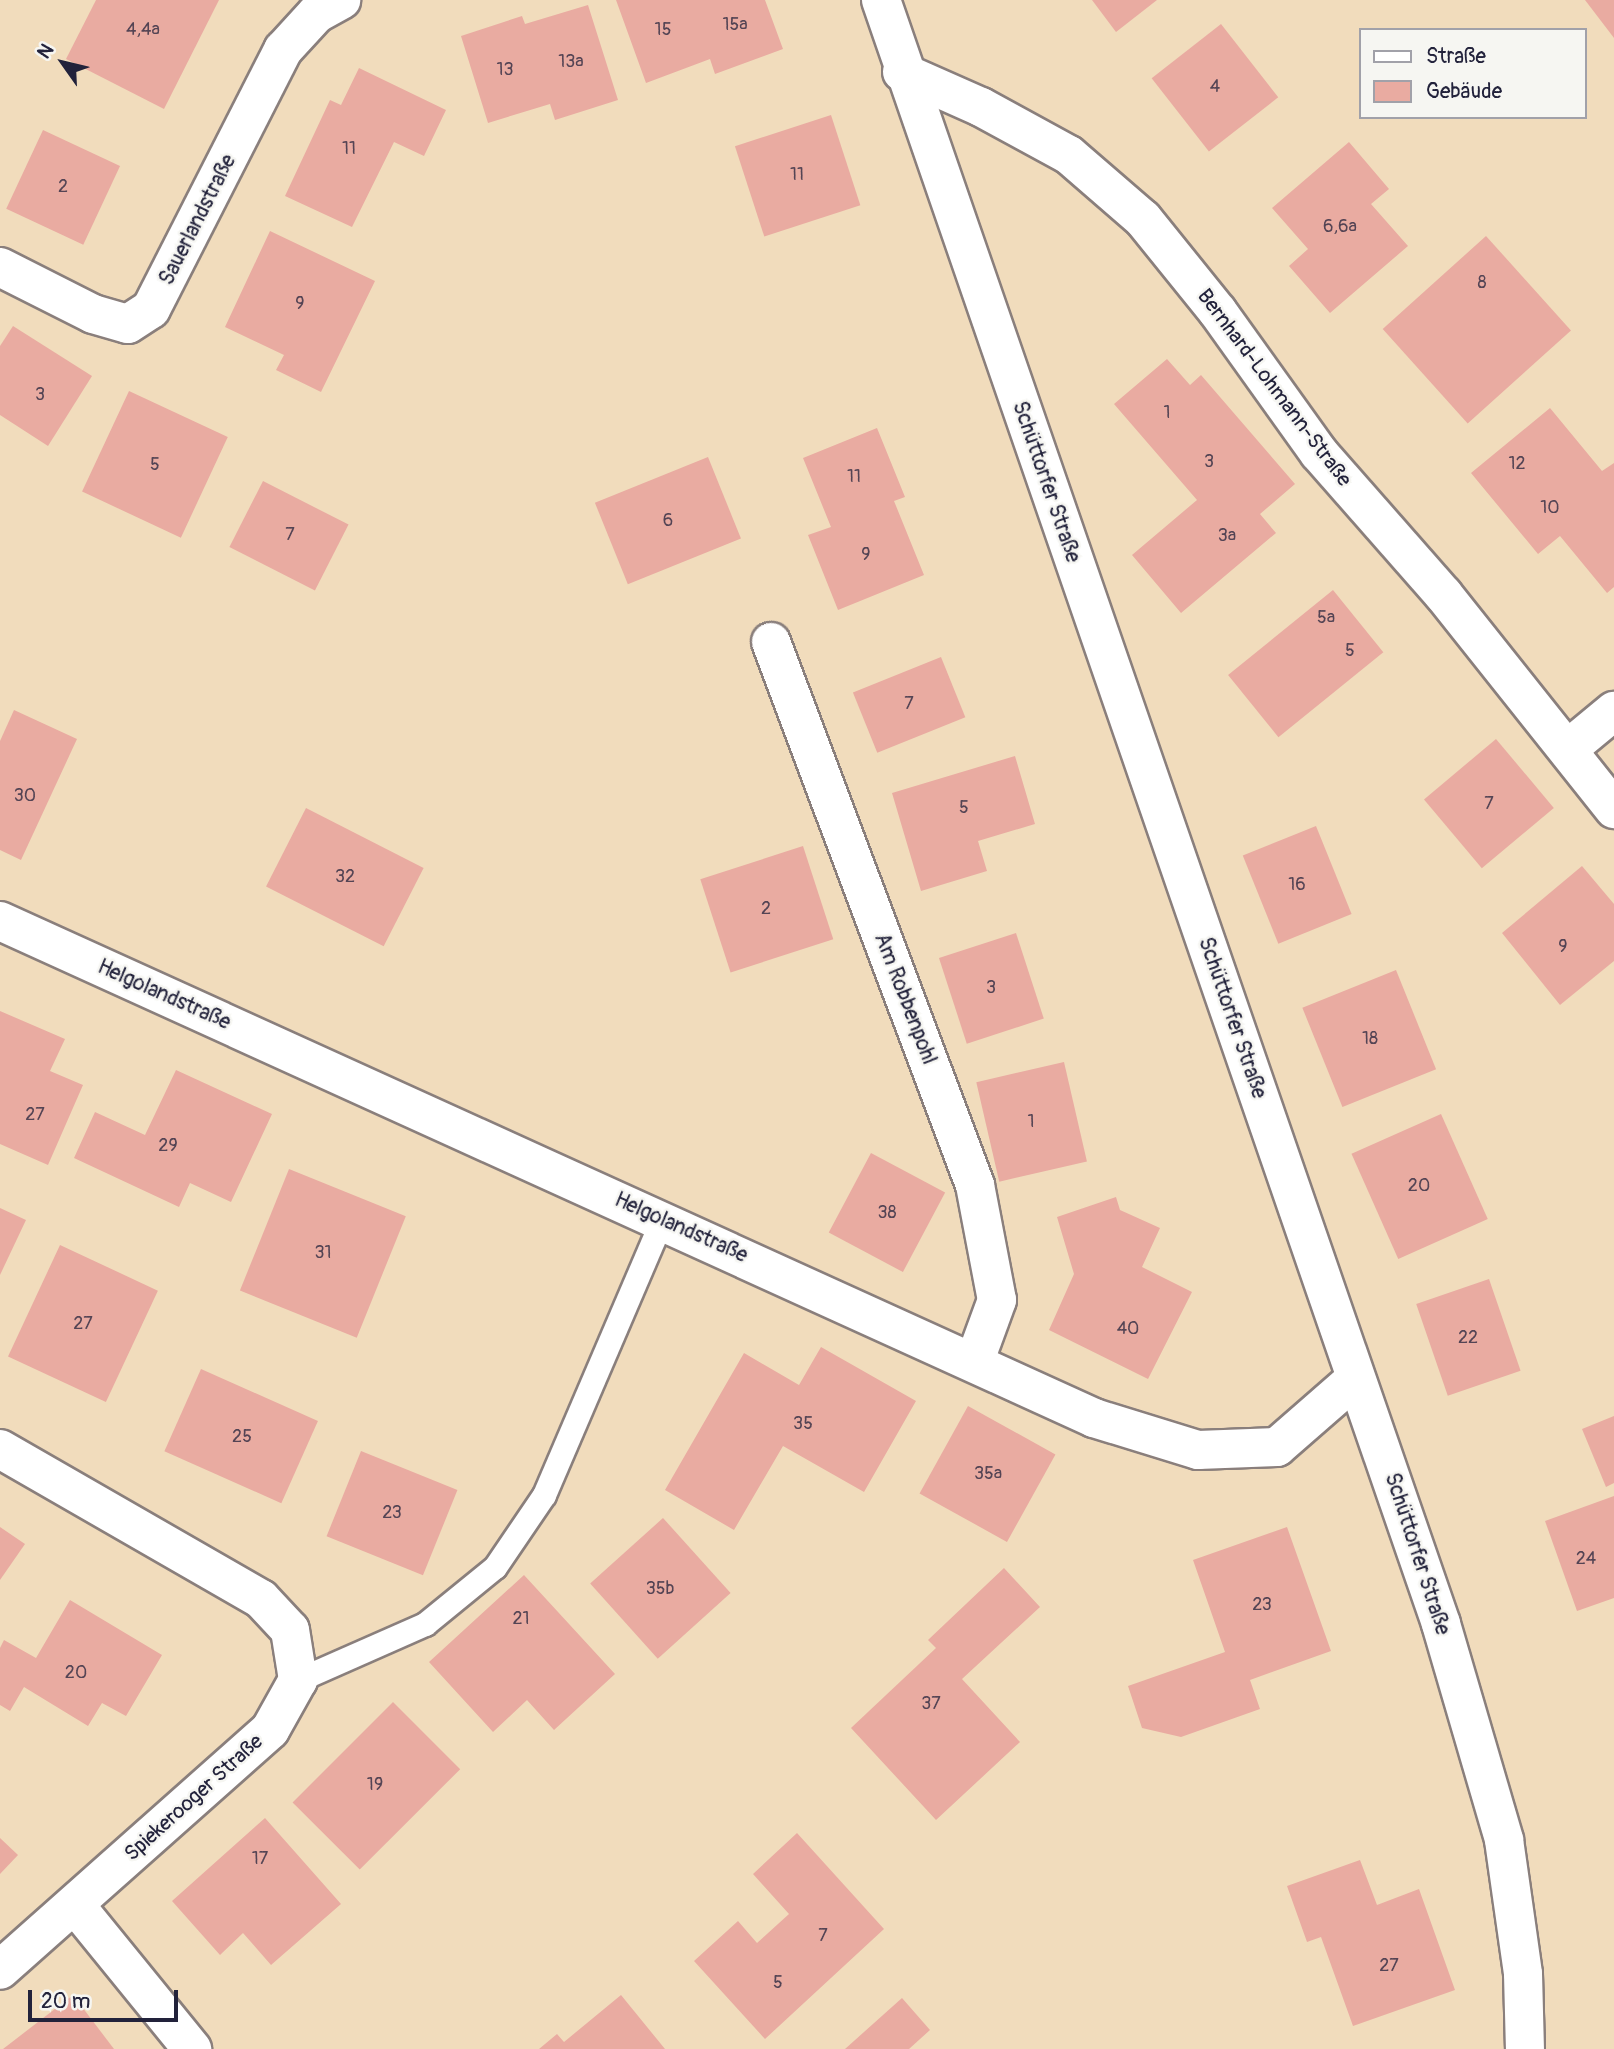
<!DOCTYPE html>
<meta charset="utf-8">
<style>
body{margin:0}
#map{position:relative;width:1614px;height:2049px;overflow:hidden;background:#f1dcbc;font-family:Pangolin,sans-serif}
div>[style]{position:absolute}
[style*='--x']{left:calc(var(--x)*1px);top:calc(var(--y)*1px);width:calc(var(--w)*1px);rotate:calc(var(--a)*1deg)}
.building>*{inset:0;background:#e9aba1;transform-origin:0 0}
.roads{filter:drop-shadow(2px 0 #8a7f7c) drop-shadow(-2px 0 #8a7f7c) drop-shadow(0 2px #8a7f7c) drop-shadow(0 -2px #8a7f7c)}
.lane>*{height:23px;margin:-11.5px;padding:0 11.5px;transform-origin:11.5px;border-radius:11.5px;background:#fff}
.street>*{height:38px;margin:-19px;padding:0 19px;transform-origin:19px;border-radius:19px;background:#fff}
.secondary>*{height:38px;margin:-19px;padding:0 19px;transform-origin:19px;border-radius:19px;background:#fff}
span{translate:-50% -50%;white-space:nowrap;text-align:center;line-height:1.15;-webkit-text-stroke:5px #f6f6f2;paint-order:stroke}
.number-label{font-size:18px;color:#544454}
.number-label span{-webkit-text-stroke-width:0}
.street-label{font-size:21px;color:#22223b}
.legend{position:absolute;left:1359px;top:28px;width:228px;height:91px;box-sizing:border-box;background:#f6f6f2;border:2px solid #a1a1a9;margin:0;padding:9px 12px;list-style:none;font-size:21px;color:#22223b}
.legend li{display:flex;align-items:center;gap:14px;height:35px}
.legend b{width:35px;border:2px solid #a1a1a9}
.north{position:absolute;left:28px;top:28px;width:70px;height:70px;-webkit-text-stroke:5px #f6f6f2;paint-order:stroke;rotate:304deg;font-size:19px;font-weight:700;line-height:28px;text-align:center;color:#22223b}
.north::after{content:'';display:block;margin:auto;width:24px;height:32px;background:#22223b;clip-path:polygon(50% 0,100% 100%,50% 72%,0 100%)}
.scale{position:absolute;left:28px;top:1990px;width:150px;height:32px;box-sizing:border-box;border:4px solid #22223b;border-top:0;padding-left:9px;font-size:21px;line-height:24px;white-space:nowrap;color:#22223b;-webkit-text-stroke:5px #f6f6f2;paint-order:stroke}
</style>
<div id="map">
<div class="building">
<i style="clip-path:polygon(96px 0,219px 0,164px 109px,66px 59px)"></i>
<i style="clip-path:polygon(616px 0,765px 0,783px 49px,715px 74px,710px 59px,646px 83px)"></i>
<i style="clip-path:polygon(1092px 0,1157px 0,1116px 32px)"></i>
<i style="clip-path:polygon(1585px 0,1614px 0,1614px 38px)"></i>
<i style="clip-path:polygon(588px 5px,618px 100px,555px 120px,550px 104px,488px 123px,461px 36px,522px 16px,525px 24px)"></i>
<i style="left:1221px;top:24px;width:93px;height:88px;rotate:52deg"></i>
<i style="clip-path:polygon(359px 68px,446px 110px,424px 156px,394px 142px,352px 227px,285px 196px,330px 100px,341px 105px)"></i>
<i style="left:831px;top:115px;width:95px;height:101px;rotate:72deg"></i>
<i style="left:43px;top:130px;width:85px;height:87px;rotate:25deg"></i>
<i style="clip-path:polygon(1349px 142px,1389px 189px,1371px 204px,1408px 246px,1330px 313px,1289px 266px,1308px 249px,1272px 208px)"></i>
<i style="clip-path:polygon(270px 231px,375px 281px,321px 392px,276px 370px,284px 355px,225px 327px)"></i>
<i style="left:1486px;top:236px;width:127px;height:139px;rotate:48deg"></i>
<i style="clip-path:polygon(13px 326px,92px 376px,48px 446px,0 415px,0 346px)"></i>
<i style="clip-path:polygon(1167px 359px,1190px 385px,1201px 375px,1295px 484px,1260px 514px,1276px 533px,1181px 613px,1132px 555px,1197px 500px,1114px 404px)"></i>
<i style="left:129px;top:391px;width:109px;height:111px;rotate:25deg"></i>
<i style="clip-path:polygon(1550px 408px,1602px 471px,1614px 463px,1614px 587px,1607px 593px,1560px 536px,1538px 554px,1471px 473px)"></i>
<i style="clip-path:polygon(877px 428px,905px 497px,894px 501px,924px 575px,838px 610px,808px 535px,831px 527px,803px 458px)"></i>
<i style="left:708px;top:457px;width:88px;height:122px;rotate:68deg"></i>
<i style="left:263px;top:481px;width:96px;height:74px;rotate:27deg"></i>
<i style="left:1333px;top:590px;width:80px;height:135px;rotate:51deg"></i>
<i style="left:941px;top:657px;width:65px;height:95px;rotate:68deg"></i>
<i style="clip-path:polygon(14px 710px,77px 739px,21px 860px,0 850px,0 741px)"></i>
<i style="left:1496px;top:739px;width:90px;height:94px;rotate:50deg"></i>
<i style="clip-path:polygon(1015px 756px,1035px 824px,978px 841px,987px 871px,921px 891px,892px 793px)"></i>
<i style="left:306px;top:808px;width:132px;height:88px;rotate:27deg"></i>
<i style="left:1316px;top:826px;width:95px;height:79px;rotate:68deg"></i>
<i style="left:803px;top:846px;width:98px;height:108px;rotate:72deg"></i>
<i style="clip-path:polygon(1582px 866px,1614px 904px,1614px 961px,1560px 1005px,1502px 933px)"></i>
<i style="left:1016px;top:933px;width:90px;height:81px;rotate:72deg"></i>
<i style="left:1396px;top:970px;width:107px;height:101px;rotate:68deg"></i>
<i style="clip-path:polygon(0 1011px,65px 1039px,50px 1071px,83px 1085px,48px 1165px,0 1144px)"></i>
<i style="left:1064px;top:1062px;width:102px;height:90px;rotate:77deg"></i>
<i style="clip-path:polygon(176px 1070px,272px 1114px,231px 1202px,190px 1183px,179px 1207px,74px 1158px,95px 1112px,145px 1135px)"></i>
<i style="left:1441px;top:1114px;width:115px;height:98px;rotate:66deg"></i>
<i style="left:871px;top:1153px;width:84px;height:90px;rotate:28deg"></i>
<i style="left:289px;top:1169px;width:126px;height:131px;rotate:22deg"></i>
<i style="clip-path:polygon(1116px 1197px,1120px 1210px,1160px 1228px,1142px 1267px,1192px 1292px,1148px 1379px,1049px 1330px,1074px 1274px,1057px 1217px)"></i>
<i style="clip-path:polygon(0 1208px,26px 1220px,0 1275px)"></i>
<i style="left:60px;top:1245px;width:108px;height:123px;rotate:25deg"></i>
<i style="left:1489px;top:1279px;width:97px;height:77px;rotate:71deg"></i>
<i style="clip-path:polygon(821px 1347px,916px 1401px,864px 1492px,783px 1446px,734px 1530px,665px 1490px,744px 1353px,799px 1385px)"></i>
<i style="left:201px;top:1369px;width:128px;height:90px;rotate:24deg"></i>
<i style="left:968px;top:1406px;width:100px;height:100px;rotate:29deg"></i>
<i style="clip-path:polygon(1614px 1416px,1614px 1483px,1606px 1487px,1582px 1429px)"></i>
<i style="left:361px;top:1451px;width:104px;height:92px;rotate:22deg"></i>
<i style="clip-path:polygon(1614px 1496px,1614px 1598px,1577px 1611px,1545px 1521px)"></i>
<i style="left:663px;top:1518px;width:101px;height:98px;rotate:48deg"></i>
<i style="clip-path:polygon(0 1527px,25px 1544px,0 1580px)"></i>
<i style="clip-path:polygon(1287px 1527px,1331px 1651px,1250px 1680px,1260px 1709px,1181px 1737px,1142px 1728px,1128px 1686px,1225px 1652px,1193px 1560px)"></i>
<i style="clip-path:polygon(1004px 1568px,1040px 1607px,962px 1679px,1020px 1742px,936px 1820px,851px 1728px,936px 1648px,928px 1640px)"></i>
<i style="clip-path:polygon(524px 1575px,615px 1674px,554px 1730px,527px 1700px,493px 1732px,429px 1662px)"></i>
<i style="clip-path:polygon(70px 1600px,162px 1655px,126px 1716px,102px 1703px,88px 1726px,24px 1687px,10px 1711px,0 1705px,0 1648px,4px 1640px,36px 1658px)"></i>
<i style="left:393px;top:1702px;width:95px;height:142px;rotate:45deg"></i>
<i style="clip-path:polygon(265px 1818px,341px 1904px,271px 1965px,243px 1933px,220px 1955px,172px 1901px)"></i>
<i style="clip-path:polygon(797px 1833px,884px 1929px,765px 2039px,694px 1961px,738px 1921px,757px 1943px,789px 1914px,753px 1874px)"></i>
<i style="clip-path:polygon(0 1838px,18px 1855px,0 1874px)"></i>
<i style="clip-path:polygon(1360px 1860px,1377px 1905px,1419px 1889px,1455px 1990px,1353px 2026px,1321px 1937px,1307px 1942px,1287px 1886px)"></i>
<i style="clip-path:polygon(73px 1995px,114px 2049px,3px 2049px)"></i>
<i style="clip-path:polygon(621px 1995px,665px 2049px,539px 2049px,557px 2034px,564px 2042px)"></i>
<i style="clip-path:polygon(902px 1998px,930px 2030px,909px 2049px,845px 2049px)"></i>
</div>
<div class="roads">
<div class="lane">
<i style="--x:298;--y:1680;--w:139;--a:-23.8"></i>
<i style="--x:425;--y:1624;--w:90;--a:-39.2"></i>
<i style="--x:495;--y:1567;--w:87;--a:-55.8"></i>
<i style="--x:544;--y:1495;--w:299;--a:-66.8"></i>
</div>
<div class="street">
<i style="--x:902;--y:72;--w:86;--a:23.9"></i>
<i style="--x:981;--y:107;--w:100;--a:28.6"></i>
<i style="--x:1069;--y:155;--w:98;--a:40.9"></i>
<i style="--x:1143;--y:219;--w:119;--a:51.1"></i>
<i style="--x:1218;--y:312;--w:173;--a:54.4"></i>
<i style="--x:1319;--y:453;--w:188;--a:48.7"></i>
<i style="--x:1443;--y:594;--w:275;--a:51.5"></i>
<i style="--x:0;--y:267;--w:104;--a:26.8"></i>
<i style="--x:93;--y:314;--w:36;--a:16"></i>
<i style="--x:128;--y:324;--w:27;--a:-33"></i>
<i style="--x:151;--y:309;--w:291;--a:-63"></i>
<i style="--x:283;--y:50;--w:49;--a:-47.5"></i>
<i style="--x:316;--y:14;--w:29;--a:-29"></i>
<i style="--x:771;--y:642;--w:580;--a:69.41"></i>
<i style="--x:975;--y:1185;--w:117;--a:79.2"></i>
<i style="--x:997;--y:1300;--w:64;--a:110.1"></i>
<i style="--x:1568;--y:749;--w:60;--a:-39.6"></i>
<i style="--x:0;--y:921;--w:1202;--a:24.43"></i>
<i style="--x:1094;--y:1418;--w:109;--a:17.1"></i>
<i style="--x:1198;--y:1450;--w:79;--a:-2.2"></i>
<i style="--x:1277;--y:1447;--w:103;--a:-41.1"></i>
<i style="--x:0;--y:1449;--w:301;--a:29.9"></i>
<i style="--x:261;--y:1599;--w:42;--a:46.9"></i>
<i style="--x:290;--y:1630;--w:51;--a:80.9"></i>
<i style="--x:298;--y:1680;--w:57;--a:119.2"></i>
<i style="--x:270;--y:1730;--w:361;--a:138.4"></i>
<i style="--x:75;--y:1905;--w:186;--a:50.9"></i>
</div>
<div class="secondary">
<i style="--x:881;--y:0;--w:1718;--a:70.97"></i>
<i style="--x:1441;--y:1624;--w:225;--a:73.7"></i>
<i style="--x:1504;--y:1840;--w:135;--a:81.9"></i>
<i style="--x:1523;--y:1974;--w:75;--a:88.5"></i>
</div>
</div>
<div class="number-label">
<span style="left:735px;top:25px">15a</span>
<span style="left:143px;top:30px">4,4a</span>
<span style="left:663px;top:30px">15</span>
<span style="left:571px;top:62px">13a</span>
<span style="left:505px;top:70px">13</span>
<span style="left:1215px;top:87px">4</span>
<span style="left:349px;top:149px">11</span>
<span style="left:797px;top:175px">11</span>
<span style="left:63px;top:187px">2</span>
<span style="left:1340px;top:227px">6,6a</span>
<span style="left:1482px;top:283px">8</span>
<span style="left:300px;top:304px">9</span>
<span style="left:40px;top:395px">3</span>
<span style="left:1167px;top:413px">1</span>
<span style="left:1209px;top:462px">3</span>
<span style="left:1517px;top:464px">12</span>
<span style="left:155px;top:465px">5</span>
<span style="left:854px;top:477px">11</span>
<span style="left:1550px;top:508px">10</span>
<span style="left:668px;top:521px">6</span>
<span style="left:290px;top:535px">7</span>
<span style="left:1227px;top:536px">3a</span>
<span style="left:866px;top:555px">9</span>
<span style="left:1326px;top:618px">5a</span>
<span style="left:1350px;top:651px">5</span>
<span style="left:909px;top:704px">7</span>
<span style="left:25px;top:796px">30</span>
<span style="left:1489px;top:804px">7</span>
<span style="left:964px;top:808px">5</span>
<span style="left:345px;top:877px">32</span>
<span style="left:1297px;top:885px">16</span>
<span style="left:766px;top:909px">2</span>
<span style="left:1563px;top:947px">9</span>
<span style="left:991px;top:988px">3</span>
<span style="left:1370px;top:1039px">18</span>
<span style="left:35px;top:1115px">27</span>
<span style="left:1031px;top:1122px">1</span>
<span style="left:168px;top:1146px">29</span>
<span style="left:1419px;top:1186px">20</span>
<span style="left:887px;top:1213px">38</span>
<span style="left:323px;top:1253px">31</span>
<span style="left:83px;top:1324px">27</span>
<span style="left:1128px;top:1329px">40</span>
<span style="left:1468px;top:1338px">22</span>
<span style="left:803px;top:1424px">35</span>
<span style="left:242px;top:1437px">25</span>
<span style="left:988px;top:1474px">35a</span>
<span style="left:392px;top:1513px">23</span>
<span style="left:1586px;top:1559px">24</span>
<span style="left:660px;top:1589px">35b</span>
<span style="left:1262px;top:1605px">23</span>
<span style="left:521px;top:1619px">21</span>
<span style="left:76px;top:1673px">20</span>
<span style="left:931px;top:1704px">37</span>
<span style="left:375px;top:1785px">19</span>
<span style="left:260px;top:1859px">17</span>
<span style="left:823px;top:1936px">7</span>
<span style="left:1389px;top:1966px">27</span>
<span style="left:778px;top:1983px">5</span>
</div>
<div class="street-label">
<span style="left:198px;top:220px;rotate:-63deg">Sauerlandstraße</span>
<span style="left:1274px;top:388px;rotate:53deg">Bernhard-Lohmann-Straße</span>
<span style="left:1046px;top:482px;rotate:71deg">Schüttorfer Straße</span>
<span style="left:164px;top:995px;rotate:24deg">Helgolandstraße</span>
<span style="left:905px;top:999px;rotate:69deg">Am Robbenpohl</span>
<span style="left:1232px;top:1018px;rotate:71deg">Schüttorfer Straße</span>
<span style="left:681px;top:1228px;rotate:24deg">Helgolandstraße</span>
<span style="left:1417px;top:1554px;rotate:72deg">Schüttorfer Straße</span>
<span style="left:194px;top:1798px;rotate:-42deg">Spiekerooger Straße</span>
</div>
<ul class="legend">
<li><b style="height:9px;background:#fff"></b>Straße</li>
<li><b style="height:19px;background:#e9aba1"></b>Gebäude</li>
</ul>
<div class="north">N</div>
<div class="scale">20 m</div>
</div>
